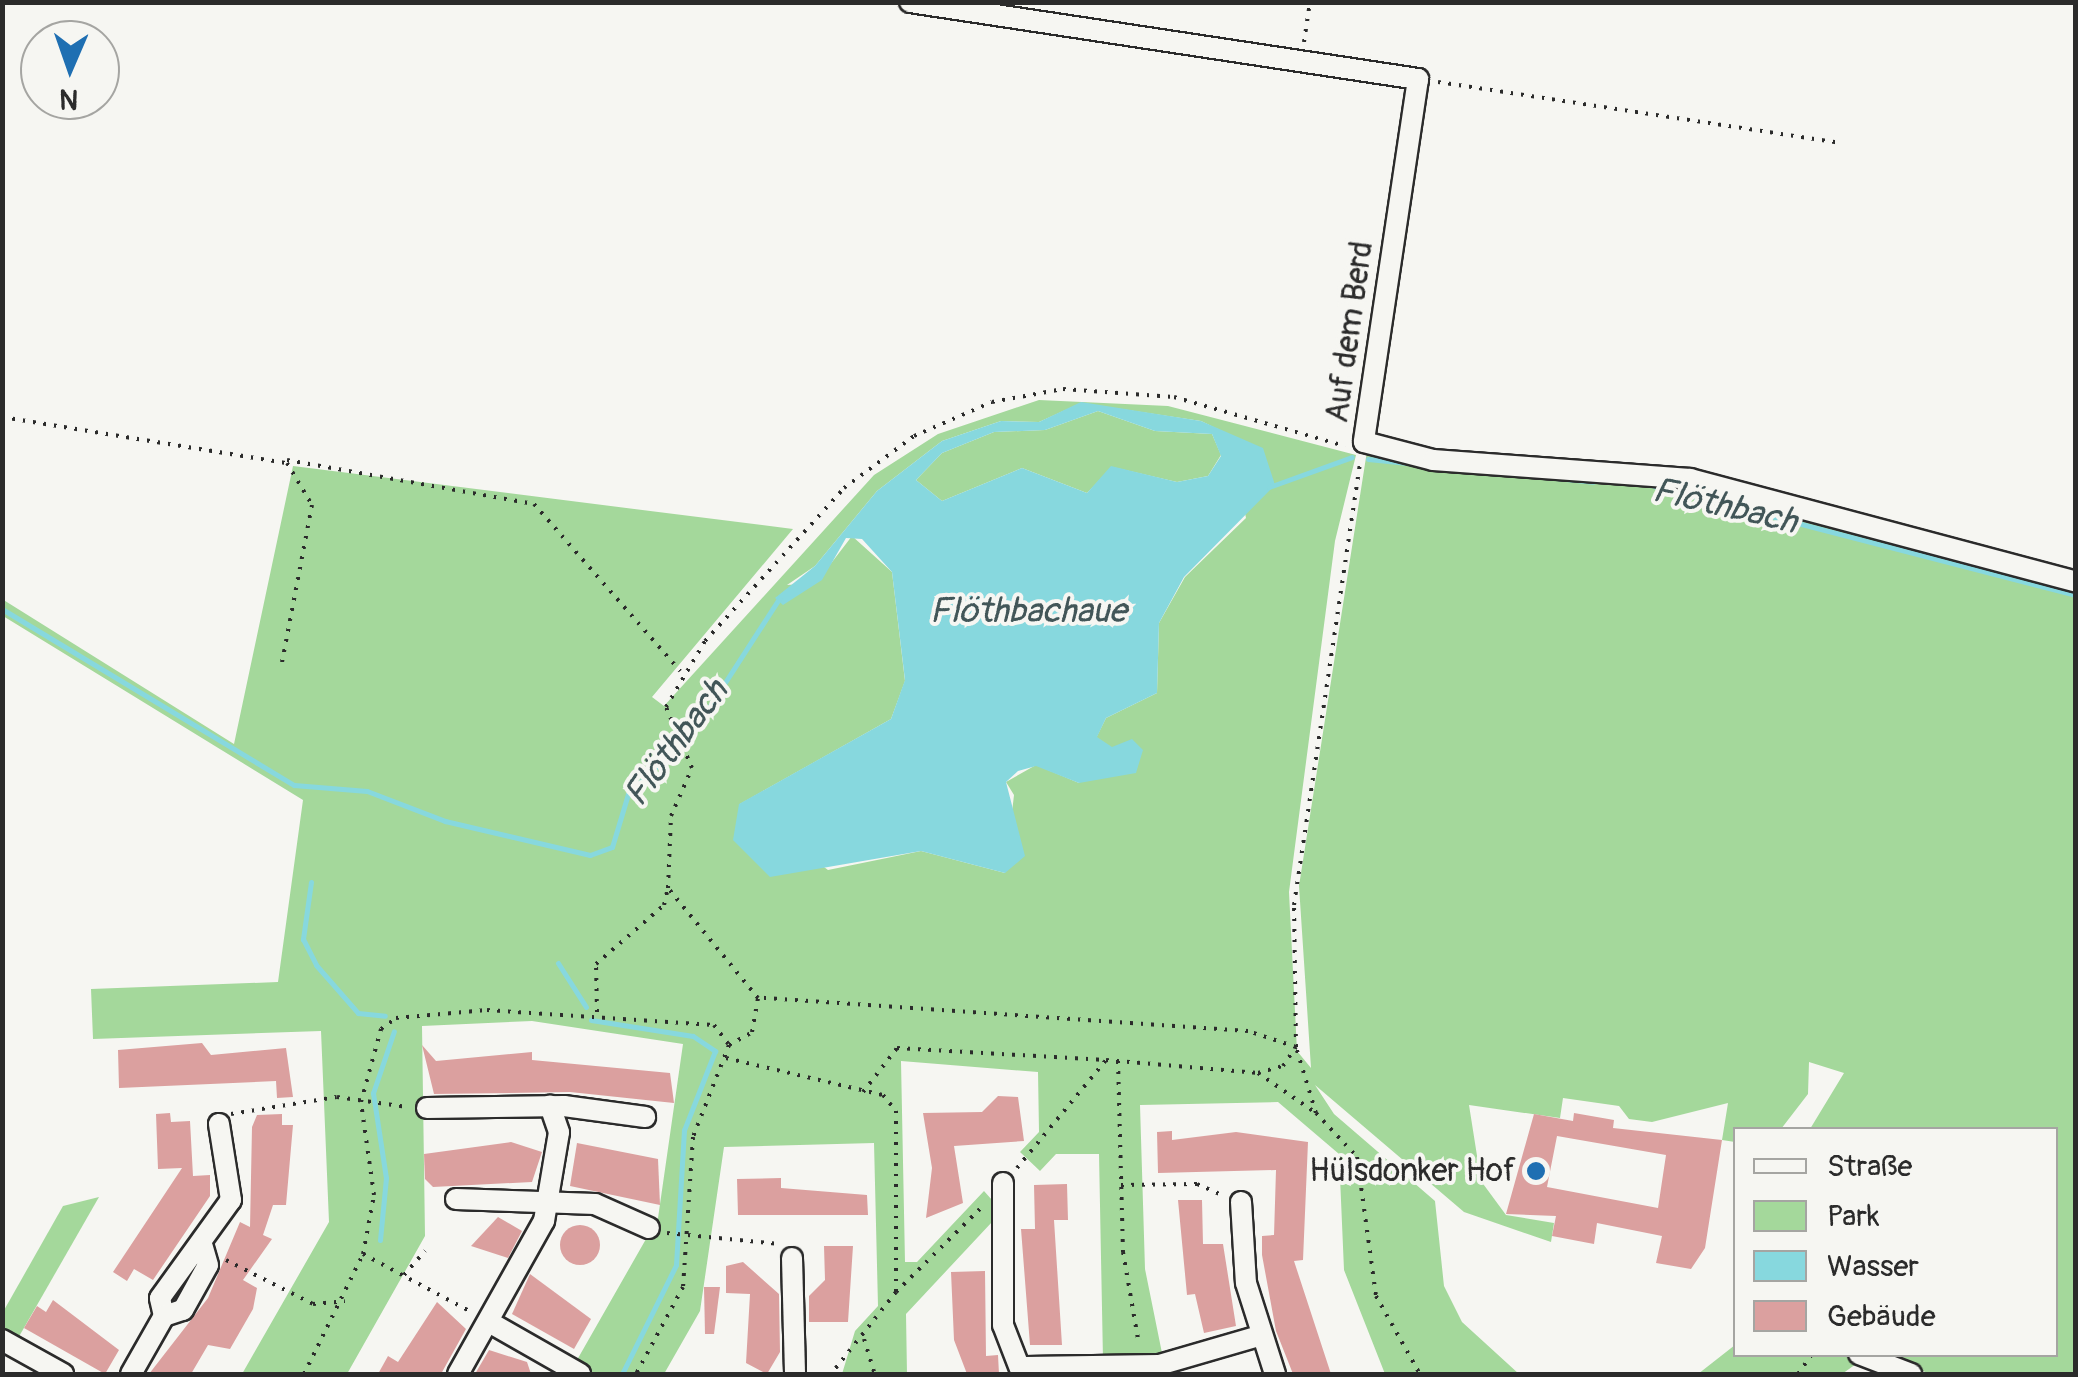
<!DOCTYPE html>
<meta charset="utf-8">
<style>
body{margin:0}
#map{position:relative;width:2078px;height:1377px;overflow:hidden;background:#f6f6f2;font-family:Pangolin,sans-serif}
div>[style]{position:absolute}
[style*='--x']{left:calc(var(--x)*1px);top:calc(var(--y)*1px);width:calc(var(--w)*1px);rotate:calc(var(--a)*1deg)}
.green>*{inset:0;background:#a4d89b}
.water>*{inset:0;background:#87d8de}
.stream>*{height:5px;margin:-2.5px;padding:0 2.5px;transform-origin:2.5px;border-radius:2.5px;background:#87d8de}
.building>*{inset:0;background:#dba09f}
.round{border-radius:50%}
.path>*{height:4px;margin-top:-2px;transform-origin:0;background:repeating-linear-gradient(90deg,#2b2b2b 0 2.5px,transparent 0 10.5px)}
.roads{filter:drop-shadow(2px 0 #2b2b2b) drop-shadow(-2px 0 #2b2b2b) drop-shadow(0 2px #2b2b2b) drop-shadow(0 -2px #2b2b2b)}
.minor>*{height:20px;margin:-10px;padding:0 10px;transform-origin:10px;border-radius:10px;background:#f6f6f2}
.dots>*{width:28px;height:28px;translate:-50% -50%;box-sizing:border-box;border:5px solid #f6f6f2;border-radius:50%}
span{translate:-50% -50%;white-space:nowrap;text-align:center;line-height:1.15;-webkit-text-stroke:8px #f6f6f2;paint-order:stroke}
.street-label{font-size:32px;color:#2b2b2b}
.poi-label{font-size:32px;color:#2b2b2b}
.right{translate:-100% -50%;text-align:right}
.water-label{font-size:35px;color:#425658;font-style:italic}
.frame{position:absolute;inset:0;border:5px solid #2b2b2b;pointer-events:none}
.legend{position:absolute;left:1733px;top:1127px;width:325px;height:230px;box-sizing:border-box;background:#f6f6f2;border:2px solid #a5a5a2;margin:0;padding:12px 18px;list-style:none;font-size:30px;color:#2b2b2b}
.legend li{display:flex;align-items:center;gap:20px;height:50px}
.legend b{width:50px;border:2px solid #a5a5a2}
.north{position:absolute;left:20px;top:20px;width:100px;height:100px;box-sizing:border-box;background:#f6f6f2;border:2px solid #a5a5a2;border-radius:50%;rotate:182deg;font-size:28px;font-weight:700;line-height:40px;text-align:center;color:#2b2b2b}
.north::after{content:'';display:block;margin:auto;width:35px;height:45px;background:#1f6fb2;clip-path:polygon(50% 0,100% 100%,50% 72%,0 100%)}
</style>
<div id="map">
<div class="green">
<i style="clip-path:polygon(evenodd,1039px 400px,1168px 406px,1356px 455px,1335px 541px,1289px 892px,1297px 1051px,1311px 1068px,1299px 886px,1367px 451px,1652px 478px,2075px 589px,2075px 1374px,1931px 1374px,1878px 1355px,2056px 1354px,2056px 1130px,1810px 1129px,1844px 1073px,1809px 1062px,1808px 1094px,1781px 1129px,1736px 1130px,1735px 1142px,1722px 1140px,1728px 1103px,1652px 1122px,1629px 1119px,1619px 1106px,1563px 1098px,1560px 1118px,1469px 1105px,1481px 1181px,1506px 1215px,1554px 1223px,1551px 1242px,1464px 1212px,1315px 1085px,1334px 1114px,1435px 1201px,1444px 1286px,1462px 1322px,1519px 1374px,1385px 1374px,1344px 1270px,1339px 1154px,1278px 1102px,1140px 1105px,1145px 1269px,1163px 1358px,1103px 1360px,1099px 1154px,1056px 1154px,1040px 1171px,1020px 1152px,1039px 1132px,1038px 1072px,901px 1061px,905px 1262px,917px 1262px,984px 1191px,992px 1200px,992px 1222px,906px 1314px,907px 1374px,842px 1374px,855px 1331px,878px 1306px,874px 1143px,724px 1147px,700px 1311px,664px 1374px,591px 1374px,577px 1360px,658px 1218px,683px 1044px,532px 1021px,422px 1026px,425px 1236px,347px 1374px,242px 1374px,329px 1222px,321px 1031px,93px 1039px,91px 989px,278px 982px,303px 800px,3px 616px,2px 599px,234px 744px,293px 466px,793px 529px,652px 697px,664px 706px,874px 475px,938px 434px,1039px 400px,1081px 403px,1201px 421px,1230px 435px,1246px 518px,1185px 577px,1159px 623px,1157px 693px,1106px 718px,1096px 738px,1112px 748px,1079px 783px,1036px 765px,1006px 782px,1014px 795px,1005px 873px,921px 851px,828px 870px,740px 804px,891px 719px,905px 681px,892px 572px,852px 536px,816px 583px,787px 585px,815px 566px,877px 491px,942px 441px,1001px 421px,1039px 422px,1081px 403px)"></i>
<i style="clip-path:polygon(1098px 411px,1155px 431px,1212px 434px,1221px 455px,1208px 476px,1177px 482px,1112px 467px,1087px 493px,1022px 468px,942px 501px,916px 480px,942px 453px,994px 432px,1045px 430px)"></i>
<i style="clip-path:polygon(99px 1197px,17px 1340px,3px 1332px,3px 1312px,63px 1206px)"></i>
<i style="clip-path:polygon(1735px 1345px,1736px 1354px,1841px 1355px,1893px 1374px,1856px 1364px,1842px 1374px,1698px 1374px)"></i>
</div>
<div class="water">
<i style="clip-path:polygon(evenodd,1081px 402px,1201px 421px,1263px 448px,1275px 485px,1184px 577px,1159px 623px,1157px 693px,1106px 718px,1097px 737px,1112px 747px,1132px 739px,1143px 750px,1136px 773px,1079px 783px,1036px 766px,1018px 771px,1006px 782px,1025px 856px,1005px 873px,921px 851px,770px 877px,733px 840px,739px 804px,891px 719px,905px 680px,892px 572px,862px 539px,846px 538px,822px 580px,783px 605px,775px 598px,815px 566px,877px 491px,942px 441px,1001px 421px,1039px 422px,1081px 402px,1098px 411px,1155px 431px,1212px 434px,1221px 456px,1208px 476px,1177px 482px,1111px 466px,1087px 493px,1022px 468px,942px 501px,916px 480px,942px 453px,994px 432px,1045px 430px,1098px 411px)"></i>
</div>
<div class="stream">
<i style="--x:1368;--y:459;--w:226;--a:5.8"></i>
<i style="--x:1654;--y:486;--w:436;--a:14.5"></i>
<i style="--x:1269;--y:487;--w:88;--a:-19.9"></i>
<i style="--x:2;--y:609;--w:341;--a:31.1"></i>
<i style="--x:294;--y:785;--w:73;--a:4.7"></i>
<i style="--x:367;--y:791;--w:84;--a:21"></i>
<i style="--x:445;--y:821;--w:149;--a:13.2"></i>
<i style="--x:590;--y:855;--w:23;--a:-20"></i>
<i style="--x:612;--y:847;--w:55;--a:-73.2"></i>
<i style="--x:628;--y:794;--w:93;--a:-44.1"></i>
<i style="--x:695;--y:729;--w:157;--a:-57.2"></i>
<i style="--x:311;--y:882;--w:58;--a:98"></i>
<i style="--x:303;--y:939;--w:29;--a:63"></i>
<i style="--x:316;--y:965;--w:64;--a:48.8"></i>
<i style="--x:358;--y:1013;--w:27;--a:6"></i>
<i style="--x:558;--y:963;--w:52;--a:57.5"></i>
<i style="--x:591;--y:1020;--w:103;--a:8.9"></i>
<i style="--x:693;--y:1036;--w:27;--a:34"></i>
<i style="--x:715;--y:1051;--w:85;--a:111.4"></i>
<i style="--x:684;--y:1130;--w:135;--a:93.4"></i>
<i style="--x:676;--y:1265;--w:122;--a:116.4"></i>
<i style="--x:380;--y:1240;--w:62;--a:-84.5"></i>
<i style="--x:386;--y:1178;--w:86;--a:-98.7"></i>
<i style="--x:373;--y:1093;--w:65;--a:-71.3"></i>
</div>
<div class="building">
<i style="clip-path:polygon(202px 1043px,211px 1055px,286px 1048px,293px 1097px,277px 1098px,276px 1081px,119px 1088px,118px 1050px)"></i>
<i style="clip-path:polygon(422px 1045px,436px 1061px,532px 1052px,532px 1060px,670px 1073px,674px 1103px,570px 1092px,434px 1094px)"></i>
<i style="clip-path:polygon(998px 1096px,1018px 1097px,1024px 1141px,954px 1146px,963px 1203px,926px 1218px,932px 1168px,923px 1113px,982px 1112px)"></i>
<i style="clip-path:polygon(170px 1113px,171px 1122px,190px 1121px,193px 1176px,210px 1175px,210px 1196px,153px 1280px,134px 1269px,127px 1281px,113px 1272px,182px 1168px,158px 1169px,156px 1114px)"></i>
<i style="clip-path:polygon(evenodd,1574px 1113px,1614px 1120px,1613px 1128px,1722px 1140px,1705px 1248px,1691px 1269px,1656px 1263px,1662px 1236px,1597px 1223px,1594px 1244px,1552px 1236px,1556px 1216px,1506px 1214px,1534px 1114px,1573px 1121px,1574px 1113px,1557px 1136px,1666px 1155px,1658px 1208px,1547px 1187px,1557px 1136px)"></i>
<i style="clip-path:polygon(282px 1114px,282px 1125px,293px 1125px,286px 1205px,273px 1205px,263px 1235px,272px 1239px,243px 1280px,257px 1288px,253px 1309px,230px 1349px,208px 1345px,191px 1374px,149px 1374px,208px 1298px,240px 1222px,250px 1227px,252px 1127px,257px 1115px)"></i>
<i style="clip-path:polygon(1172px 1131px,1172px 1140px,1236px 1132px,1308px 1142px,1303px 1260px,1294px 1261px,1331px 1374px,1293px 1374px,1276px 1331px,1262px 1255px,1262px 1236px,1274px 1235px,1276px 1170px,1158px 1173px,1157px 1132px)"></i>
<i style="clip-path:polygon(511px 1142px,542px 1152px,532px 1182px,433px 1187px,425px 1179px,424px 1154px)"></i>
<i style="clip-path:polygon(577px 1143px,658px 1159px,660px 1205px,570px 1186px)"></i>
<i style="clip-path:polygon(781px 1178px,781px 1188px,867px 1195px,868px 1215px,738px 1215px,737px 1179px)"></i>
<i style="clip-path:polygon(1067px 1184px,1068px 1220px,1054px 1220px,1062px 1345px,1030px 1345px,1021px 1229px,1035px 1229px,1034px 1185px)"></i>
<i style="clip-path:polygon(1178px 1200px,1202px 1200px,1203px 1244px,1223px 1244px,1236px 1326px,1204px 1333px,1195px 1294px,1187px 1295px)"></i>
<i style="clip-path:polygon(498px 1217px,522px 1231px,508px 1258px,471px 1246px)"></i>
<i class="round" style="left:560px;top:1225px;width:40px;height:40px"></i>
<i style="clip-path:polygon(824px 1246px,853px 1246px,848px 1322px,809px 1322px,809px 1296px,825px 1280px)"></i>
<i style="clip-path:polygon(743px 1262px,779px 1294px,780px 1352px,767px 1374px,746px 1363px,750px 1294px,726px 1293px,726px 1266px)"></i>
<i style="clip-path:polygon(985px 1271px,986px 1356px,998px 1355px,999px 1374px,967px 1374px,954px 1340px,951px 1272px)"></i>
<i style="clip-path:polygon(530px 1274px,591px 1319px,574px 1349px,512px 1314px)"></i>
<i style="clip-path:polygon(704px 1287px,720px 1287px,714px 1334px,705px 1334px)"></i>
<i style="clip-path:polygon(53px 1300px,119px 1350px,105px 1374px,24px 1328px,37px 1306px,46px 1312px)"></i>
<i style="clip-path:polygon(437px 1302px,466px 1329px,441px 1374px,378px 1374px,388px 1356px,398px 1362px)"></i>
<i style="clip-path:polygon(489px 1350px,527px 1362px,531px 1374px,475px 1374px)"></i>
</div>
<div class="path">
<i style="--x:1304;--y:42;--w:40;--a:-81.5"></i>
<i style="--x:1438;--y:82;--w:406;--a:8.6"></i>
<i style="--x:2;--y:417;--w:289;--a:9.2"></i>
<i style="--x:287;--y:463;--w:49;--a:59.2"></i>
<i style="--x:312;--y:505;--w:160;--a:100.8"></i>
<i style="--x:287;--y:460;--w:251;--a:10.1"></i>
<i style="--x:534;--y:504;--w:222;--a:48.8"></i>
<i style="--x:597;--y:1012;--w:48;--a:-91.2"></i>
<i style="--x:596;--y:964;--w:90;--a:-40.9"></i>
<i style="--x:664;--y:905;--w:17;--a:-77"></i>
<i style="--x:729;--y:1045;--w:26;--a:-29"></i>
<i style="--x:752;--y:1032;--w:35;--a:-80"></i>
<i style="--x:726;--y:1058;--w:161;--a:13.3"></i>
<i style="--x:883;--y:1095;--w:21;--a:51"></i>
<i style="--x:896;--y:1111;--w:181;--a:90"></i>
<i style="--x:896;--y:1292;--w:105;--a:128.4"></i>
<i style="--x:1118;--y:1061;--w:191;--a:88.5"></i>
<i style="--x:1123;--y:1252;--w:94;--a:80.2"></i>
<i style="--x:1258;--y:1073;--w:26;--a:-16"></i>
<i style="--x:1283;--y:1066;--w:23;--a:-56"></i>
<i style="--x:1296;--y:1047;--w:142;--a:-90.8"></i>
<i style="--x:1294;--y:905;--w:448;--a:-81.5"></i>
<i style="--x:863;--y:1092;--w:56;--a:-52.3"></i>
<i style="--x:897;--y:1048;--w:209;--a:3.3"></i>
<i style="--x:1316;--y:1113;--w:69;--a:-106.9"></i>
<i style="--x:1296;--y:1047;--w:51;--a:-161.6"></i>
<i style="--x:1248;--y:1031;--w:491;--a:-176.1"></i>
<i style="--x:758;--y:998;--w:142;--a:-129.3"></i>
<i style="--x:668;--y:888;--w:72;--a:-87.6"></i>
<i style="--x:671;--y:816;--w:52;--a:-66.4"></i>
<i style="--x:692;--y:768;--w:66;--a:-113.1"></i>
<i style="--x:666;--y:707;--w:77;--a:-59.4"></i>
<i style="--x:705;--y:641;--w:207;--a:-47.7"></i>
<i style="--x:844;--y:488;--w:87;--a:-36.6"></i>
<i style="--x:914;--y:436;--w:85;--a:-23.6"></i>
<i style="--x:992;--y:402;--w:72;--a:-10.4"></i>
<i style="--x:1063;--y:389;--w:111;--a:4.1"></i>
<i style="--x:1174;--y:397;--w:178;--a:16"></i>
<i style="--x:231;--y:1114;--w:107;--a:-9.1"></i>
<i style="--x:337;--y:1097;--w:71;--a:8.1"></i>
<i style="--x:1017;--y:1168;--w:140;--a:-50.5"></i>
<i style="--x:1106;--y:1060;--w:153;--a:4.9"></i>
<i style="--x:1258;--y:1073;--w:70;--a:34.6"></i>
<i style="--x:1316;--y:1113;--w:60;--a:47"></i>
<i style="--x:1357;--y:1157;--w:140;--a:82.2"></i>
<i style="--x:1376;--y:1296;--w:90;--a:60.6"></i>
<i style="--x:1121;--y:1185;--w:76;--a:-0.8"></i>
<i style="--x:1197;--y:1184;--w:30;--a:24"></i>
<i style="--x:667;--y:1233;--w:113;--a:5.6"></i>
<i style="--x:363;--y:1254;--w:125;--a:28.2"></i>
<i style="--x:226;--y:1260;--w:97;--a:26.8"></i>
<i style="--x:313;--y:1304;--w:32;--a:-5"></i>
<i style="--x:404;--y:1275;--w:32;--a:-49"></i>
<i style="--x:896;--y:1292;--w:124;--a:-44.7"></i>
<i style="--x:864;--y:1339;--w:37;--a:73"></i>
<i style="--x:304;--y:1374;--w:134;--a:-63.8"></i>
<i style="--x:363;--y:1254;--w:60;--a:-79.4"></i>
<i style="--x:374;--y:1195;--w:94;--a:-98"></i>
<i style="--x:361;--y:1102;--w:76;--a:-74.7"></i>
<i style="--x:381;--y:1029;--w:19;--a:-36"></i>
<i style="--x:396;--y:1018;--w:91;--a:-5"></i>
<i style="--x:487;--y:1010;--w:227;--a:3.8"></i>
<i style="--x:714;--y:1025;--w:25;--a:53"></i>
<i style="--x:729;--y:1045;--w:99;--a:111.4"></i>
<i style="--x:693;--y:1137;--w:150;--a:93.8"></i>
<i style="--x:683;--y:1287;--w:99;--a:118.4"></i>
<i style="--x:1798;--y:1374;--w:24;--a:-55"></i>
</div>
<div class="roads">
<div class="minor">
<i style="--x:910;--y:2;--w:514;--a:8.62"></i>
<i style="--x:1418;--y:79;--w:367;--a:98.5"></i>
<i style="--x:1364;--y:442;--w:71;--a:14.6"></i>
<i style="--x:1433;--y:460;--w:258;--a:4.2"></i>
<i style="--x:1690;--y:479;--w:400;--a:14.9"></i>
<i style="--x:427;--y:1108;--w:137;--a:-0.8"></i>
<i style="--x:564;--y:1106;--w:82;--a:7.7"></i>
<i style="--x:1003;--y:1183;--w:142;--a:90"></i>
<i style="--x:1003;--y:1325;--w:53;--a:68.8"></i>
<i style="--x:456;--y:1199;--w:139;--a:2.1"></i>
<i style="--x:595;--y:1204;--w:59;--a:24"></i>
<i style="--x:1241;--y:1202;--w:81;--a:86.5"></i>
<i style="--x:1246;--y:1283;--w:96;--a:72.3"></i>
<i style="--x:792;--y:1258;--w:116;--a:88.5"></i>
<i style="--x:164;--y:1316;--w:18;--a:-103"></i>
<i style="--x:160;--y:1298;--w:121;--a:-54.1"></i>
<i style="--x:231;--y:1200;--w:77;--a:-99"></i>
<i style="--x:489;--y:1322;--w:105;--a:29.7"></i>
<i style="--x:2;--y:1340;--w:70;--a:29.1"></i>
<i style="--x:1859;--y:1354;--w:56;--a:21"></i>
<i style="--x:1026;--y:1367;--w:133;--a:-0.9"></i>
<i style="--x:1159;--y:1365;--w:104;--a:-16.2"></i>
<i style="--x:131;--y:1374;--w:67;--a:-60.4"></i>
<i style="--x:164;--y:1316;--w:20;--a:-18"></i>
<i style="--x:183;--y:1310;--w:51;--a:-60.9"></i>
<i style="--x:208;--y:1265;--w:19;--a:-106"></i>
<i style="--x:458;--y:1374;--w:176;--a:-60.7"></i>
<i style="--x:544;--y:1221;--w:90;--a:-80.4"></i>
<i style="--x:559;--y:1132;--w:28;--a:-109"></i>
</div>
</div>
<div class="dots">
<i style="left:1536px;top:1171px;background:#1f6fb2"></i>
</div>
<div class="street-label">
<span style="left:1350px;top:332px;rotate:-82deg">Auf dem Berd</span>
</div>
<div class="poi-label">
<span class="right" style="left:1516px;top:1171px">Hülsdonker Hof</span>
</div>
<div class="water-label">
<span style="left:1725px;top:506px;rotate:13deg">Flöthbach</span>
<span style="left:1028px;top:611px">Flöthbachaue</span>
<span style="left:676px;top:743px;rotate:-53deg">Flöthbach</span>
</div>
<div class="frame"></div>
<ul class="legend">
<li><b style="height:12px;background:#f6f6f2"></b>Straße</li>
<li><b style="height:28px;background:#a4d89b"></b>Park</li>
<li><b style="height:28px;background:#87d8de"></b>Wasser</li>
<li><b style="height:28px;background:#dba09f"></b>Gebäude</li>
</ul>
<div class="north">N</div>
</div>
